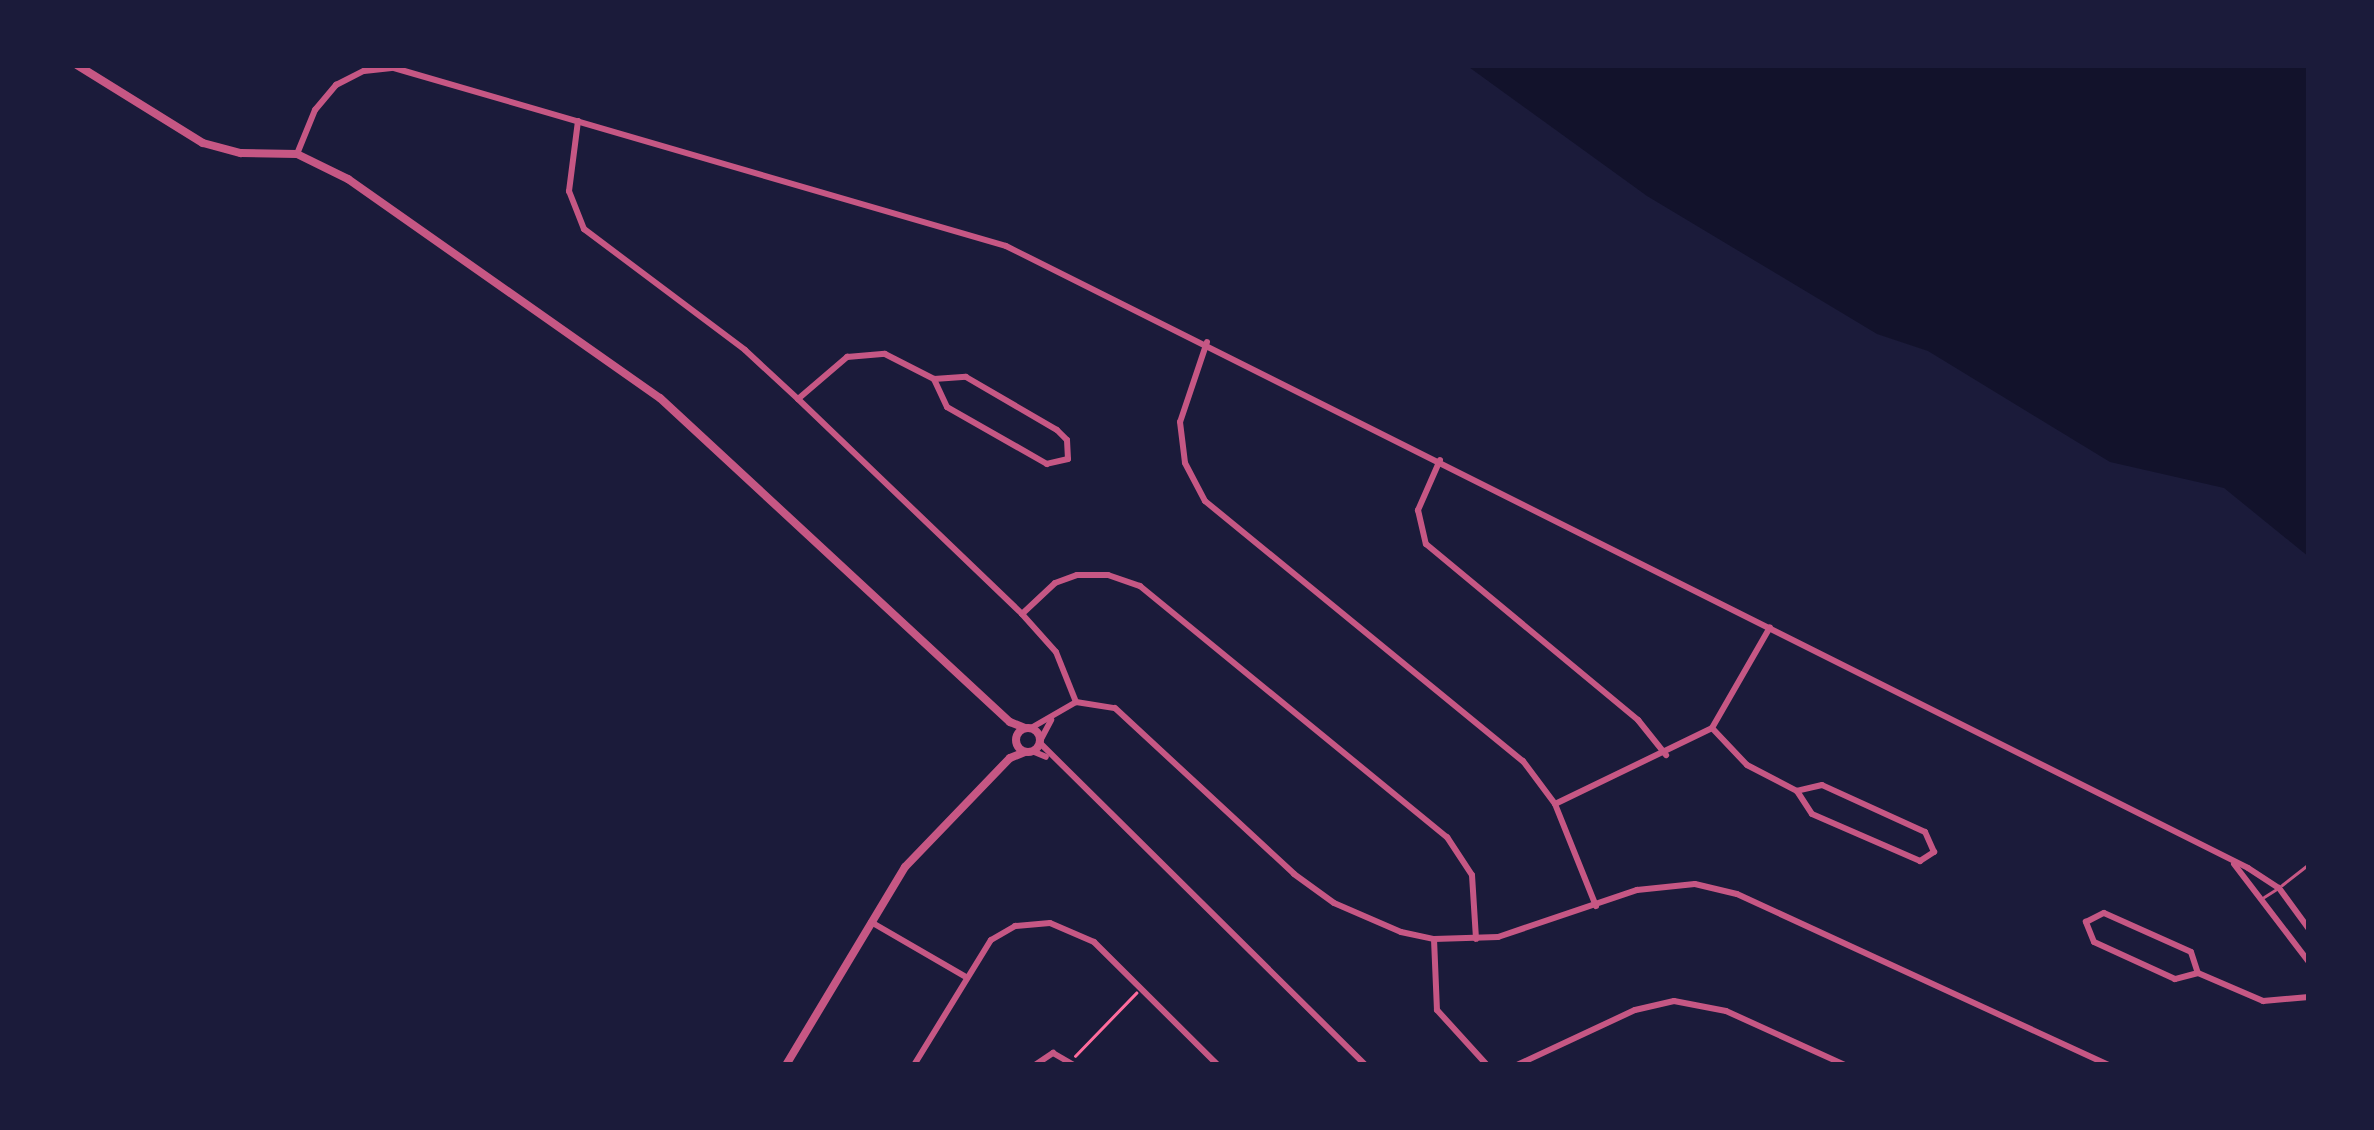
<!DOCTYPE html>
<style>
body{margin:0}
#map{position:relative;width:2374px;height:1130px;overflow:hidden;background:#1b1b3a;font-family:Bitter,serif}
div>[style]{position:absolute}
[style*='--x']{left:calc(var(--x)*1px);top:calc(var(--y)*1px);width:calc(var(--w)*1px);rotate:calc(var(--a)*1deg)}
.water>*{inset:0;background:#12122b}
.path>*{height:2.5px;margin:-1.25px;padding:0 1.25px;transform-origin:1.25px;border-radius:1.25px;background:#ff6b9d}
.service>*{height:2.5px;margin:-1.25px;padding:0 1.25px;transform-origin:1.25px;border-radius:1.25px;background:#c65784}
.minor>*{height:6px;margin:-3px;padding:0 3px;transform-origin:3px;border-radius:3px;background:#c65784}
.tertiary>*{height:8px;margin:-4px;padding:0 4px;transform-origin:4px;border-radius:4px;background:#c65784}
.tertiary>.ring{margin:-4px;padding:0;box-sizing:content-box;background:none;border:8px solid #c65784;border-radius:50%}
span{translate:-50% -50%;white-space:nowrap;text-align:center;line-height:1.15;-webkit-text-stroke:10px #1b1b3a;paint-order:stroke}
.frame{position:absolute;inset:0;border:68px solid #1b1b3a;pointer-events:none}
</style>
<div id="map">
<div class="water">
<i style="clip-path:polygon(1466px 65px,2309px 65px,2309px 557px,2224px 488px,2110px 462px,1928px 351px,1877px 334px,1647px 196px)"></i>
</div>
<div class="path">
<i style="--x:1075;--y:1056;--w:88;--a:-45.9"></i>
</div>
<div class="service">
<i style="--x:2282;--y:885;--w:34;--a:-38"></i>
<i style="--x:2264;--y:897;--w:13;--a:-32"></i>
</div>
<div class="minor">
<i style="--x:578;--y:121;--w:71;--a:97.3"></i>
<i style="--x:569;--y:191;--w:41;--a:68.5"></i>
<i style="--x:584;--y:229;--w:201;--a:36.9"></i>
<i style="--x:745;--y:350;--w:72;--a:42.8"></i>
<i style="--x:798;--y:399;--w:310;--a:43.8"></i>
<i style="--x:1022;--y:614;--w:51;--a:48.2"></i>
<i style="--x:1056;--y:652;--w:54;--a:68.2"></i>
<i style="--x:297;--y:154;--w:48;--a:-67.8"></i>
<i style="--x:315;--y:110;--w:33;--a:-50"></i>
<i style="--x:336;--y:85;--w:31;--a:-27"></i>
<i style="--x:364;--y:71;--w:30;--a:-6"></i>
<i style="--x:394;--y:68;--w:637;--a:16.22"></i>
<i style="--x:1006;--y:246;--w:1389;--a:26.6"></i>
<i style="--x:2248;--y:868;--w:37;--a:33"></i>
<i style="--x:2279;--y:888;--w:51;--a:53.8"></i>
<i style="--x:1207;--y:342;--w:84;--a:108.6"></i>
<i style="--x:1180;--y:422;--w:41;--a:83"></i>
<i style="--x:1185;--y:463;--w:43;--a:62.2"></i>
<i style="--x:1205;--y:501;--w:411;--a:39.3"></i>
<i style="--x:1523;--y:761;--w:54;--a:53.3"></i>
<i style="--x:1555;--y:804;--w:110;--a:68.1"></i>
<i style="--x:798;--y:399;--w:65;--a:-40.6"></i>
<i style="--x:847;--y:357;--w:38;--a:-5"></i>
<i style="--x:885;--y:354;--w:55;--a:27"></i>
<i style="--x:934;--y:379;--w:32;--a:-4"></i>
<i style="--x:966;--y:377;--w:105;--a:30.2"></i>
<i style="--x:1057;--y:430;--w:14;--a:45"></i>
<i style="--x:1067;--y:440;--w:19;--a:87"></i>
<i style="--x:1068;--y:459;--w:22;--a:167"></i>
<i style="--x:1047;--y:464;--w:115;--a:-150.3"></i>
<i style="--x:947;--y:407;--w:31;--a:-115"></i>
<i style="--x:1440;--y:460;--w:55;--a:113.7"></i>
<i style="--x:1418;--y:510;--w:35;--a:77"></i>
<i style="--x:1426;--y:544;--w:276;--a:39.7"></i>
<i style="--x:1638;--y:720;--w:45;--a:51.3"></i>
<i style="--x:1022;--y:614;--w:45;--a:-43.2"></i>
<i style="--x:1055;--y:583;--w:23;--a:-20"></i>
<i style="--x:1077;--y:575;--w:31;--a:0"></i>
<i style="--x:1108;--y:575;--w:34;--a:19"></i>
<i style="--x:1140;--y:586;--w:397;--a:39.3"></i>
<i style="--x:1447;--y:837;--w:45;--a:56.7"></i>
<i style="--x:1472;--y:875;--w:64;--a:86.4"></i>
<i style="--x:1031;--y:728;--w:52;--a:-30"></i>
<i style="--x:1076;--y:702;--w:39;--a:9"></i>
<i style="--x:1115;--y:708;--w:244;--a:42.8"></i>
<i style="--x:1294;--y:874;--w:49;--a:35.9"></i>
<i style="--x:1334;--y:903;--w:73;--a:23.4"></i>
<i style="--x:1401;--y:932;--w:34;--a:12"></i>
<i style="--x:1434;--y:939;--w:64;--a:-1.8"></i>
<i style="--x:1498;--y:937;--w:147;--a:-18.7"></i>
<i style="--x:1637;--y:890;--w:58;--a:-5.9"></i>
<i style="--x:1695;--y:884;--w:43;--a:13.4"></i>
<i style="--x:1737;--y:894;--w:409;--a:24.7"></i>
<i style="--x:1712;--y:728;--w:51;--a:46.6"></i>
<i style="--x:1747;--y:765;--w:56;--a:27.5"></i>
<i style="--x:1797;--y:791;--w:27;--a:57"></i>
<i style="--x:1812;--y:814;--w:118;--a:23.5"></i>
<i style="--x:1920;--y:861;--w:17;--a:-33"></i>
<i style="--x:1934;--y:852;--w:22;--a:-114"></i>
<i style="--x:1925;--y:832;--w:113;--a:-155.5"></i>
<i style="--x:1822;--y:785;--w:26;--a:167"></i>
<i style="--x:1040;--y:741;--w:24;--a:-62"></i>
<i style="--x:1040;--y:743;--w:458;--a:44.7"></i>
<i style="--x:1032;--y:751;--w:15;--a:23"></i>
<i style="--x:1555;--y:804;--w:174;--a:-25.8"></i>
<i style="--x:1712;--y:728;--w:116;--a:-60.1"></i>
<i style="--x:2234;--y:864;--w:123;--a:52.6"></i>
<i style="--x:2104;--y:913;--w:95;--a:24.1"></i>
<i style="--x:2191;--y:952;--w:22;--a:72"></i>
<i style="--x:2198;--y:973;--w:24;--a:165"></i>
<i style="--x:2175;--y:979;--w:89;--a:-155.4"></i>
<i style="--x:2094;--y:942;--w:22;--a:-112"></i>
<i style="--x:2086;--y:922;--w:20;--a:-27"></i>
<i style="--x:871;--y:922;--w:108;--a:30.1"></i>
<i style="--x:1434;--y:939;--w:71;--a:87.6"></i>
<i style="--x:1437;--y:1010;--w:74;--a:47.7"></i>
<i style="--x:2198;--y:973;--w:71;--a:23.3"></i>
<i style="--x:2263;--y:1001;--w:46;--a:-5"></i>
<i style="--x:914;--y:1065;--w:147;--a:-58.4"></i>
<i style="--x:991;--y:940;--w:28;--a:-30"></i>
<i style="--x:1015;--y:926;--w:35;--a:-5"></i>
<i style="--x:1050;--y:923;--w:48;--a:23.4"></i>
<i style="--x:1094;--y:942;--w:175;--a:44.8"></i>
<i style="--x:1035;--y:1065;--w:22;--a:-34"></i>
<i style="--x:1053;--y:1053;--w:24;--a:30"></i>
<i style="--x:1517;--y:1065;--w:130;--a:-25"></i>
<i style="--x:1635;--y:1010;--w:40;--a:-13"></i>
<i style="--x:1674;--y:1001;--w:53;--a:10.9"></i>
<i style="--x:1726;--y:1011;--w:131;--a:24.4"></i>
</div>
<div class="tertiary">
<i style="--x:77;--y:65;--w:148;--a:31.8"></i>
<i style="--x:203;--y:143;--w:39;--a:15"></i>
<i style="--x:241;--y:153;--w:56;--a:1"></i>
<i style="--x:297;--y:154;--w:57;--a:26.1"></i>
<i style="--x:348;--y:179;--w:381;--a:35.1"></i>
<i style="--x:660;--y:398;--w:477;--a:42.8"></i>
<i style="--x:1010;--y:722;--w:16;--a:22"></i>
<i class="ring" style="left:1016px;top:728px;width:16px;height:16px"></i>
<i style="--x:786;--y:1065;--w:231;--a:-59"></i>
<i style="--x:905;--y:867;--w:151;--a:-46.1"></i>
<i style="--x:1010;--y:758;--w:16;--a:-22"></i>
</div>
<div class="frame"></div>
</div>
